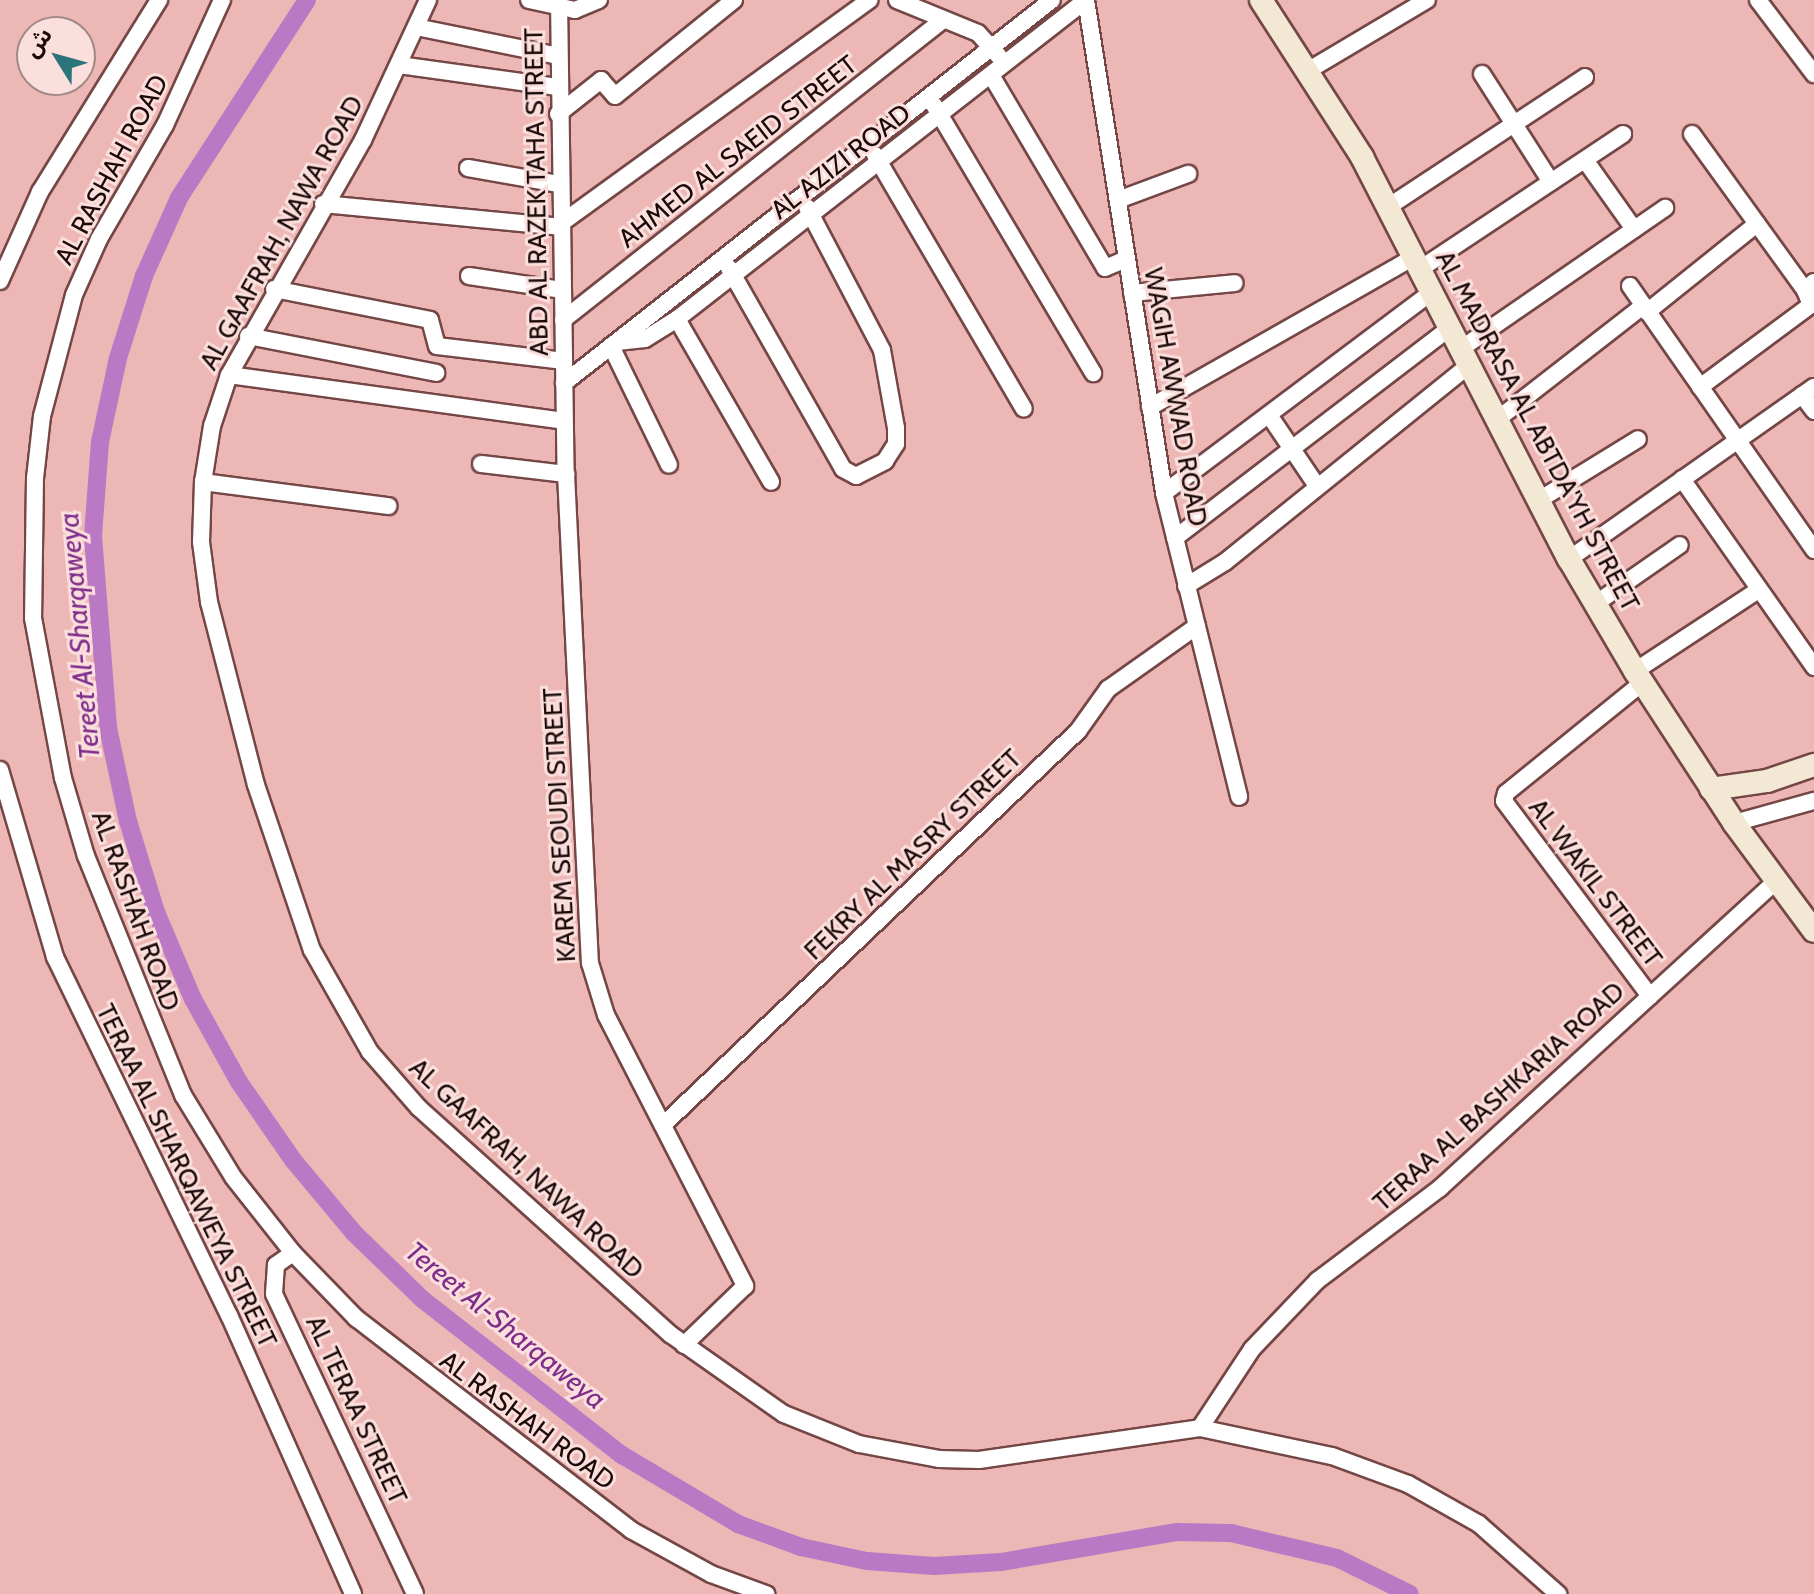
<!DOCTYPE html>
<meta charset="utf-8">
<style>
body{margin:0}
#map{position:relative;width:1814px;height:1594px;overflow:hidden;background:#ecb7b4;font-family:Cabin,"Noto Sans Arabic",sans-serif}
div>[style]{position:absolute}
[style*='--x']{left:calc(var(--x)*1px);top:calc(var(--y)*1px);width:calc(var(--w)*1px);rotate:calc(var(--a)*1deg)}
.canal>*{height:18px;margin:-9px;padding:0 9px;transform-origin:9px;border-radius:9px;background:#bb78c4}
.roads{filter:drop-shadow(2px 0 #744746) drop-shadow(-2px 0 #744746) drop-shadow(0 2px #744746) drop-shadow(0 -2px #744746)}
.street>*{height:16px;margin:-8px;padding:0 8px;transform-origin:8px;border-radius:8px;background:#fff}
.secondary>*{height:22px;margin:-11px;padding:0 11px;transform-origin:11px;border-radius:11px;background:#f2e8d4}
span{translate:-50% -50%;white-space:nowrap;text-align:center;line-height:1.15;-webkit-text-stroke:6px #fbdfdd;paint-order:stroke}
.street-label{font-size:26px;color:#1b0909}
.water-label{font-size:28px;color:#7e2d8a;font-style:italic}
.north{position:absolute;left:16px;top:16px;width:80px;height:80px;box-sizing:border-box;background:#fbdfdd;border:2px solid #a18988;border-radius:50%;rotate:307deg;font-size:22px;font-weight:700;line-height:32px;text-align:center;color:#1b0909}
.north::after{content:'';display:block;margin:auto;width:28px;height:36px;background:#2a747a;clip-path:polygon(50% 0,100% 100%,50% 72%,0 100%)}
</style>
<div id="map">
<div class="canal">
<i style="--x:307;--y:0;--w:236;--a:122.9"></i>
<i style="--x:179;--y:198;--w:85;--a:114.2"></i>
<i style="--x:144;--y:276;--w:86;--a:107.6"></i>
<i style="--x:118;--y:358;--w:86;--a:102.1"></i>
<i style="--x:100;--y:442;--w:94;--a:94.3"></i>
<i style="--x:93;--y:536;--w:193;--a:85.5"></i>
<i style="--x:108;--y:728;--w:95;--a:77.9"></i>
<i style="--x:128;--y:821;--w:95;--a:72.9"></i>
<i style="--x:156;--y:912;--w:95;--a:67"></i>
<i style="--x:193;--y:999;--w:95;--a:61"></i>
<i style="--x:239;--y:1082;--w:95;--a:55.3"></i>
<i style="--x:293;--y:1160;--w:95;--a:50.1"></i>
<i style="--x:354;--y:1233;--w:95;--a:44.1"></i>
<i style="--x:422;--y:1299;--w:254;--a:38"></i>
<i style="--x:622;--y:1455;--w:135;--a:30.7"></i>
<i style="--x:738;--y:1524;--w:67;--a:20.1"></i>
<i style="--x:801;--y:1547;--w:67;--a:12"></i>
<i style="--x:867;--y:1561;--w:67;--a:4.3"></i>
<i style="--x:934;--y:1566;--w:67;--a:-3.4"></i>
<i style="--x:1001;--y:1562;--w:179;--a:-9.7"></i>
<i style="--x:1177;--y:1532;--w:54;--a:1.1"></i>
<i style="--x:1231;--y:1533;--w:109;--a:13.3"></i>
<i style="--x:1337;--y:1558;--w:81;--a:26.3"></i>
</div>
<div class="roads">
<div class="street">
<i style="--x:222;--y:0;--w:137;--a:114.5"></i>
<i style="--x:165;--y:125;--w:132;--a:120.1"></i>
<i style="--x:99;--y:239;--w:61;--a:114.1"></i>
<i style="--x:74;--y:295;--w:125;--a:104.8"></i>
<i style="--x:42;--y:416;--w:62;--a:96.4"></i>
<i style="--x:35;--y:478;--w:140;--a:90.8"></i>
<i style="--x:33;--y:618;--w:163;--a:79.4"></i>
<i style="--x:63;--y:778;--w:81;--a:73.6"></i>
<i style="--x:86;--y:856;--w:258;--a:67.9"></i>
<i style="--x:183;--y:1095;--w:96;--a:58.6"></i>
<i style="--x:233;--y:1177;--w:97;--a:51.7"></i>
<i style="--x:293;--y:1253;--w:91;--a:45.9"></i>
<i style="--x:356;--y:1318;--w:347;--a:37.6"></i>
<i style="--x:631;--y:1530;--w:91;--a:28.8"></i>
<i style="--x:711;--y:1574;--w:59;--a:20"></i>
<i style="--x:428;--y:0;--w:154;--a:114.9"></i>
<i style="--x:363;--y:140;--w:271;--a:119.7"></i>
<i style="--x:229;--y:375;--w:54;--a:108.4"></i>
<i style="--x:212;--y:426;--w:57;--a:99.1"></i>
<i style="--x:203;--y:482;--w:60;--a:91.9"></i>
<i style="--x:201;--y:542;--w:61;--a:82.4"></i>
<i style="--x:209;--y:602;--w:189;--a:75.6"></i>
<i style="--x:256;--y:785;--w:174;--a:71.3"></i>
<i style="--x:312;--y:950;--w:117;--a:60.4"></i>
<i style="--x:370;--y:1052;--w:74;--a:48.8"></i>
<i style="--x:419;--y:1108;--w:338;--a:42"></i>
<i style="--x:670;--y:1334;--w:139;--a:35.1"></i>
<i style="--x:784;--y:1414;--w:81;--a:21.8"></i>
<i style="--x:859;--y:1444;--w:81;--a:10.6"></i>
<i style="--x:939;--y:1459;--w:40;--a:1.4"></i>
<i style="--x:979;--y:1460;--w:223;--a:-8.2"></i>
<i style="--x:1200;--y:1428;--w:135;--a:12"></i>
<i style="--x:1332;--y:1456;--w:81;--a:20.2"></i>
<i style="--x:1408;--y:1484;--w:81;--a:29.4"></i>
<i style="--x:1479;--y:1524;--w:106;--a:41.5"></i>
<i style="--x:529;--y:0;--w:47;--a:12.3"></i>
<i style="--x:575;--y:10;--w:26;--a:-23"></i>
<i style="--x:559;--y:0;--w:474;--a:89.2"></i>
<i style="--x:566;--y:474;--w:490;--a:87.2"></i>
<i style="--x:590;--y:963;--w:54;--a:72.9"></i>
<i style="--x:606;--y:1015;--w:305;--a:62.8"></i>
<i style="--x:745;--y:1286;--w:85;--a:136"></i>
<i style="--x:897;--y:0;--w:87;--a:22.2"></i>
<i style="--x:978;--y:33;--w:31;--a:48"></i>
<i style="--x:1758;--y:0;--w:93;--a:52.9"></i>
<i style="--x:416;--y:27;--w:145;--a:11.5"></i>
<i style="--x:399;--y:65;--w:160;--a:7.9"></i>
<i style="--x:1309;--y:70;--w:137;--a:-30.7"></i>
<i style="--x:1482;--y:74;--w:128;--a:57.4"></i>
<i style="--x:991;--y:75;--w:224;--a:59.4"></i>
<i style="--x:1105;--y:268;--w:23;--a:-23"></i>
<i style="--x:934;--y:105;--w:312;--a:59.3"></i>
<i style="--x:558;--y:114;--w:55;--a:-38.3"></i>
<i style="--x:601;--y:80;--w:21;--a:49"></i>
<i style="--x:615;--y:96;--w:153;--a:-38.9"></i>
<i style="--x:1692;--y:134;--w:193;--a:54.1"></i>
<i style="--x:875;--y:155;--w:294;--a:59.6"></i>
<i style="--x:1585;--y:160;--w:85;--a:54.6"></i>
<i style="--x:468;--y:168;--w:91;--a:10.1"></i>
<i style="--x:1118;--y:200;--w:75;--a:-20.4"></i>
<i style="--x:323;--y:204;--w:238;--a:5.5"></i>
<i style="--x:1388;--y:207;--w:236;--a:-33.4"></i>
<i style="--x:560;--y:224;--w:382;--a:-35.9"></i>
<i style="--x:729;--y:268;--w:231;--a:60.4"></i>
<i style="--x:843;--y:469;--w:15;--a:28"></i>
<i style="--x:856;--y:476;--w:33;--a:-27"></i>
<i style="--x:885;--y:461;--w:20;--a:-57"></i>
<i style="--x:896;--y:444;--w:16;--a:-90"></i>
<i style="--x:896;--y:428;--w:79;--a:-100.2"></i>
<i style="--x:882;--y:350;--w:161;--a:-117.7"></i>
<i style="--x:1420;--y:269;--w:244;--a:-33.6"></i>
<i style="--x:469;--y:276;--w:95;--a:8.5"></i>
<i style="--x:0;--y:281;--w:98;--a:-65.8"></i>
<i style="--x:40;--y:192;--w:226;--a:-58.2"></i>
<i style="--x:1630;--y:286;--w:322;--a:55.1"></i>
<i style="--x:274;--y:289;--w:159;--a:11.2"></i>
<i style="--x:430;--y:320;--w:27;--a:75"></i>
<i style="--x:437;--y:346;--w:128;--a:6.7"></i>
<i style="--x:1132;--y:293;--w:103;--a:-5.5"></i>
<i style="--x:1647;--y:312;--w:141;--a:-38.7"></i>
<i style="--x:677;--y:319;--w:188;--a:60"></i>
<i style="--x:563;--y:320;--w:483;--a:-38.3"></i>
<i style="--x:248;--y:336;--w:192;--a:11.1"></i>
<i style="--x:617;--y:342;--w:28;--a:-6"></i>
<i style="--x:645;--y:339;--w:38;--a:-32"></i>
<i style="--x:677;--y:319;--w:519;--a:-37.95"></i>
<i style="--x:1086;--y:0;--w:499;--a:81"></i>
<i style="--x:1164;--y:493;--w:313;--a:76.1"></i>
<i style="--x:611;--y:346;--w:132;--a:64"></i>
<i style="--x:1462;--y:348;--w:247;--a:-34.6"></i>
<i style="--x:229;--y:375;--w:338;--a:7.8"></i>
<i style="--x:564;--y:383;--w:620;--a:-38.13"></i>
<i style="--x:1700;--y:387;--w:138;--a:-36.5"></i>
<i style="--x:1811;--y:305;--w:16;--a:-112"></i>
<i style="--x:1805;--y:290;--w:12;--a:-42"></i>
<i style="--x:1802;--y:395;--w:20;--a:53"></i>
<i style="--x:1150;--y:407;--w:304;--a:-29.6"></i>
<i style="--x:1269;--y:415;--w:86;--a:55.9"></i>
<i style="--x:1499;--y:418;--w:182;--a:-37.9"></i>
<i style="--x:481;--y:464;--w:86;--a:6.7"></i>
<i style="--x:1682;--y:479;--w:230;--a:54.9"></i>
<i style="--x:203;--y:482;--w:187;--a:7.4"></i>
<i style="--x:1164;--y:493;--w:335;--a:-36.9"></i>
<i style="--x:1539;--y:500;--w:116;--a:-31.6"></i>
<i style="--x:1175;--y:538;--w:347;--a:-37.4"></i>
<i style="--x:1569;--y:559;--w:299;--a:-35.1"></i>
<i style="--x:1186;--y:586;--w:46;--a:-31.6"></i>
<i style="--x:1225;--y:562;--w:315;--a:-38.9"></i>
<i style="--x:1595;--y:604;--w:103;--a:-34.8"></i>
<i style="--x:1635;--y:671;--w:146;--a:-33.3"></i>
<i style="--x:1642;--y:683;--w:175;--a:141"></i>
<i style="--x:1506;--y:793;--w:8;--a:104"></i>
<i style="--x:1504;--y:801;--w:244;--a:53.2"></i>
<i style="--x:0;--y:770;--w:195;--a:73.6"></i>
<i style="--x:55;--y:957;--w:398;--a:64.1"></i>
<i style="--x:229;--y:1315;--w:305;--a:66"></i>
<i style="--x:1734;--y:823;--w:83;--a:-15.4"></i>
<i style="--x:663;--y:1125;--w:572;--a:-43.51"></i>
<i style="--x:1078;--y:731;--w:52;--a:-54.5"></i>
<i style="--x:1108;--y:689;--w:109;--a:-35.3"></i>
<i style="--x:293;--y:1253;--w:21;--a:145"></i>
<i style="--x:276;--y:1265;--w:29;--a:94"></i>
<i style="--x:274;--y:1294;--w:331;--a:64.8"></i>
<i style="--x:1200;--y:1428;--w:95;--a:-56.6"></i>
<i style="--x:1252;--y:1349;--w:95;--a:-46.3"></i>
<i style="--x:1318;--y:1280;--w:153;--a:-37"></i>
<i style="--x:1440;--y:1188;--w:457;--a:-42.4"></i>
</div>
<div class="secondary">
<i style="--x:1261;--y:0;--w:187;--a:57.2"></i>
<i style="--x:1362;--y:157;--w:452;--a:62.8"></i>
<i style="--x:1569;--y:559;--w:130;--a:59.5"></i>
<i style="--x:1635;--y:671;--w:181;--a:56.9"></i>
<i style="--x:1734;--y:823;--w:134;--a:53.5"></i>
<i style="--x:1711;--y:789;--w:57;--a:-8.1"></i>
<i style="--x:1767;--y:781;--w:50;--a:-18.8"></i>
</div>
</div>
<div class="street-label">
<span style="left:738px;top:152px;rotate:-38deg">AHMED AL SAEID STREET</span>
<span style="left:841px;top:162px;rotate:-38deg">AL AZIZI ROAD</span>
<span style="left:112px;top:170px;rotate:-62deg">AL RASHAH ROAD</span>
<span style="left:537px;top:192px;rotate:-91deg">ABD AL RAZEK TAHA STREET</span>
<span style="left:282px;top:233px;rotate:-61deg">AL GAAFRAH, NAWA ROAD</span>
<span style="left:1175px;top:397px;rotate:80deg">WAGIH AWWAD ROAD</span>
<span style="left:1537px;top:431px;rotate:62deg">AL MADRASA AL ABTDA'YH STREET</span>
<span style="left:560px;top:825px;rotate:-93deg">KAREM SEOUDI STREET</span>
<span style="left:913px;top:855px;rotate:-44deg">FEKRY AL MASRY STREET</span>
<span style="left:1595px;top:883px;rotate:53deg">AL WAKIL STREET</span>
<span style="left:135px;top:911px;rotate:70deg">AL RASHAH ROAD</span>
<span style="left:1499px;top:1097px;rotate:-42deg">TERAA AL BASHKARIA ROAD</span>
<span style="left:526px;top:1169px;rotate:43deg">AL GAAFRAH, NAWA ROAD</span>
<span style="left:186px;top:1176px;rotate:64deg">TERAA AL SHARQAWEYA STREET</span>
<span style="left:356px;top:1410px;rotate:65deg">AL TERAA STREET</span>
<span style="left:527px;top:1421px;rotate:37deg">AL RASHAH ROAD</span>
</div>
<div class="water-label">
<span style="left:79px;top:636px;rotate:-95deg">Tereet Al-Sharqaweya</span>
<span style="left:506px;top:1325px;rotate:39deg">Tereet Al-Sharqaweya</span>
</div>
<div class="north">ش</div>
</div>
